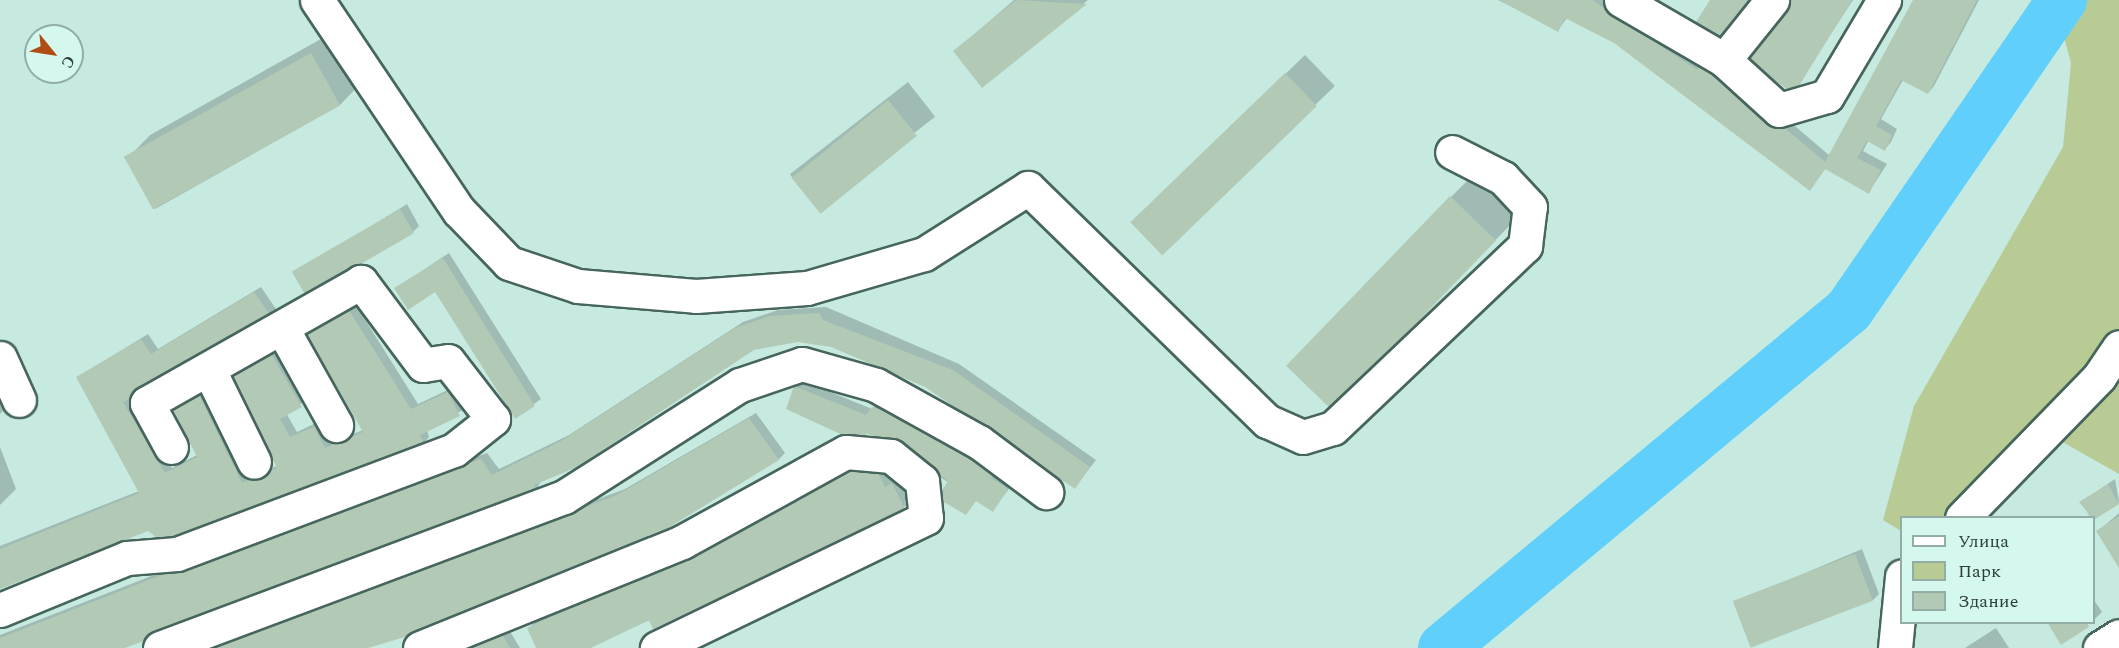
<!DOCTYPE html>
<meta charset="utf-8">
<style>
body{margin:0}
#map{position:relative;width:2119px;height:648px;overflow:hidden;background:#c7eae0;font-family:Spectral,serif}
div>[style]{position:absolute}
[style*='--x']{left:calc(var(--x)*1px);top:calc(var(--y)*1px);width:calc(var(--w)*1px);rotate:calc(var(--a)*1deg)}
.green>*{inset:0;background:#b8cb94}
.shadow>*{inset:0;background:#0003;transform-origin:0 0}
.river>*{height:50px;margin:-25px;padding:0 25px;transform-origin:25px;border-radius:25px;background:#60cffb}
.building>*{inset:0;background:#b2cab5;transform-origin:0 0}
.roads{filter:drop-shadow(2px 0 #46665d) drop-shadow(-2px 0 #46665d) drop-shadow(0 2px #46665d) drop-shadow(0 -2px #46665d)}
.minor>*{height:33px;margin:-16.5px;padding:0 16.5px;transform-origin:16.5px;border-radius:16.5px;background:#fff}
span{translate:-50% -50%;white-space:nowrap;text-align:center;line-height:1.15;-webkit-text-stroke:4.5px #d4f8ed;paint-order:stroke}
.legend{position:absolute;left:1900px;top:516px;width:195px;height:108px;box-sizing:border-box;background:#d4f8ed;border:2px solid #92ada5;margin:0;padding:8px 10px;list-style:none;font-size:18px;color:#2f3d39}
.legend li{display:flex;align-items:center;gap:12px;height:30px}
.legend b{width:30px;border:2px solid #92ada5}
.north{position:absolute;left:24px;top:24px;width:60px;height:60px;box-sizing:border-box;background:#d4f8ed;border:2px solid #92ada5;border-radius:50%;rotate:120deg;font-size:16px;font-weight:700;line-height:24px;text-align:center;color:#2f3d39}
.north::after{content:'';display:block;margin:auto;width:21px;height:27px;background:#af4d12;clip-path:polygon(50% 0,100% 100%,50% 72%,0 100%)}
</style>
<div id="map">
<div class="green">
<i style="clip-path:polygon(2054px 0,2119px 0,2119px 474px,2052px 436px,1956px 517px,1902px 518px,1901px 531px,1883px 520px,1914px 406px,2063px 147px,2071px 63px)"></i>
</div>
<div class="shadow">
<i style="clip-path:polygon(1014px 0,1088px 0,982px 86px,955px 51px)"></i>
<i style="clip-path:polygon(1498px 0,1610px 0,1711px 54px,1830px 156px,1915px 0,1979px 0,1934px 86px,1928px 93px,1903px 80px,1881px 119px,1897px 129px,1891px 142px,1885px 149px,1869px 140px,1863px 151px,1887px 164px,1869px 192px,1826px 168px,1810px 189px,1615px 42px,1567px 18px,1558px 30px)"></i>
<i style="clip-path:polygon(1789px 0,1853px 0,1793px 92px)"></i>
<i style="clip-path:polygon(335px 31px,363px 81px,340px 105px,155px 209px,127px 159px,150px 135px)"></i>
<i style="left:1305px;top:55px;width:43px;height:240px;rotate:46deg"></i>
<i style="left:908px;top:82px;width:44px;height:150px;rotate:52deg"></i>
<i style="clip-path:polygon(1474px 174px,1518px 217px,1354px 385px,1451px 197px)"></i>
<i style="clip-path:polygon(407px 204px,419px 226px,413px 232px,294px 274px)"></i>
<i style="clip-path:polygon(449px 253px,541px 399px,515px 417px,436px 290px,396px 288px)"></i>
<i style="clip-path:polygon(261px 287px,276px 309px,270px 315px,130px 396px,172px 468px,197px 455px,172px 403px,202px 382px,249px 477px,277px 466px,230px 374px,275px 344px,308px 399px,286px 413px,297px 432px,320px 421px,332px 443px,363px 430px,307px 331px,354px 302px,418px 404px,454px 387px,466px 408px,427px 430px,429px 437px,423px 444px,148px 530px,0 588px,0 546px,139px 491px,78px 377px,148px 334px,158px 349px)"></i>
<i style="clip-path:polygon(826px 307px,959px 364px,1096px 460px,1075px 487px,925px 386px,832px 346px,798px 340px,753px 349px,541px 481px,536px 490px,121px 648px,0 648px,0 635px,298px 519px,487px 453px,499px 469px,569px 435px,743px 322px,778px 310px)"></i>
<i style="clip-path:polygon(0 345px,18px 396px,0 414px)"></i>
<i style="clip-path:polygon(801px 380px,872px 409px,880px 401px,1014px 482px,993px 510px,867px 432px,860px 441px,795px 387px)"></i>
<i style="clip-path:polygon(756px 413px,785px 453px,779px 459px,668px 527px,505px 592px,508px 600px,363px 648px,199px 648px,625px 489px)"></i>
<i style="clip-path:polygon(0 447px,16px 489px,0 505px)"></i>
<i style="clip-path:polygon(879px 456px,892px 482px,899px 478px,910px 501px,904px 507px,587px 648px,538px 648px,529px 628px,535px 622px)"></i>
<i style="clip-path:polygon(2115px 479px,2119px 502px,2091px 518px,2081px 502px)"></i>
<i style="clip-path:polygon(2119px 513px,2119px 565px,2098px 531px)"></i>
<i style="clip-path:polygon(1862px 549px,1879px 594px,1873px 600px,1734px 603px)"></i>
<i style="clip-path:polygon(2094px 600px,2102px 612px,2094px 620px)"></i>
<i style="clip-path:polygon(505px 623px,520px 648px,446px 648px)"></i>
<i style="clip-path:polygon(1996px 628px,2009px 648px,1965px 648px)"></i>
</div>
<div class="river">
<i style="--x:1443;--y:648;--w:528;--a:-39.78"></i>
<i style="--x:1849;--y:310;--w:376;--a:-55.5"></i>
</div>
<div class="building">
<i style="clip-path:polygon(1016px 0,1087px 4px,982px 88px,953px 51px)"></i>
<i style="clip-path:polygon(1499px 0,1592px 0,1697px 70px,1704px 60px,1825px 162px,1913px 0,1977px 0,1928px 94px,1901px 80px,1876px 126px,1892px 135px,1885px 151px,1867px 141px,1857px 158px,1881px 170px,1869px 194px,1825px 169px,1810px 191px,1614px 43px,1565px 18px,1558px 32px)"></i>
<i style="clip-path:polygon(1710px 0,1750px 0,1718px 45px,1692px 28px)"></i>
<i style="clip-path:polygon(1787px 0,1852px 0,1794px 94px,1742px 57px)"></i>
<i style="left:311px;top:53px;width:60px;height:214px;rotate:61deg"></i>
<i style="left:1285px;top:73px;width:46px;height:215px;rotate:46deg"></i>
<i style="left:888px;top:100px;width:46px;height:124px;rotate:51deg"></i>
<i style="left:1450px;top:196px;width:64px;height:236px;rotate:44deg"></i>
<i style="left:400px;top:209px;width:28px;height:125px;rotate:60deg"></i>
<i style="clip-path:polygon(443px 258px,535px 406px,515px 419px,435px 292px,408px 310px,394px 288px)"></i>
<i style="clip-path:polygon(254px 292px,271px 316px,123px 402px,165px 473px,197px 457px,170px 403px,195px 387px,242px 483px,277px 468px,228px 374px,268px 349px,302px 407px,280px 419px,290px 437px,314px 427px,325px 448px,363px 432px,305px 331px,347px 307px,411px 409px,448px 392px,460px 416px,420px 435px,424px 445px,164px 543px,148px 531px,0 589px,0 549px,139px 493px,76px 377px,141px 339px,151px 354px)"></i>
<i style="clip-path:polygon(819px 313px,823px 320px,953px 370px,1090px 467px,1075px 489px,925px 387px,831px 347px,798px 342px,754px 350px,577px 467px,534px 485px,537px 491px,125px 648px,0 648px,0 638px,290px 525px,481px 459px,492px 475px,561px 441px,735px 328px,770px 316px)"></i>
<i style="clip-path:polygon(794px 386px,866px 415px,872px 407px,901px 417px,994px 474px,991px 478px,1008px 489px,993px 512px,976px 501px,966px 515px,937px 498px,948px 481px,906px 452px,866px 433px,860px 443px,786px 409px)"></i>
<i style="clip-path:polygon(749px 418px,779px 460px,668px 528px,499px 596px,502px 608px,368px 648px,207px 648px,617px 495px)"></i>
<i style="clip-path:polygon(872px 461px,885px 487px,892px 483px,905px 509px,653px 629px,649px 620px,591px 648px,536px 648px,527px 628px)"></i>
<i style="clip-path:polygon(2108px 484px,2119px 504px,2094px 520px,2079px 502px)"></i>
<i style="clip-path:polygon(2119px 516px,2119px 568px,2096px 531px)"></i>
<i style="left:1855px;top:554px;width:50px;height:131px;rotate:69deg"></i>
<i style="clip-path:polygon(2047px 622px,2087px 622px,2089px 627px,2061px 645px)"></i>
<i style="clip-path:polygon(499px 629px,510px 648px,446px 648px)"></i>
</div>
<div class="roads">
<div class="minor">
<i style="--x:317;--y:0;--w:254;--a:56.1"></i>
<i style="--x:459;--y:211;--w:72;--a:46.1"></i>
<i style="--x:509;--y:263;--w:73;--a:18.4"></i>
<i style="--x:578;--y:286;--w:118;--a:4.8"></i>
<i style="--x:696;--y:296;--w:111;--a:-4.1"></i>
<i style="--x:807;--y:288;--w:122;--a:-16.2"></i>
<i style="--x:924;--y:254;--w:123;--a:-32.4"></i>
<i style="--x:1028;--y:188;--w:334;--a:44.3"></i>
<i style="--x:1267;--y:421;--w:39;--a:24"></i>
<i style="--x:1303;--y:437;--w:31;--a:-17"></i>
<i style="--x:1333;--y:428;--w:265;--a:-43.5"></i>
<i style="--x:1525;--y:246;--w:39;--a:-83"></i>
<i style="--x:1530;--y:207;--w:40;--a:-133"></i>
<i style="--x:1503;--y:178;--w:57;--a:-153"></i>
<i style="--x:1621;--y:0;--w:119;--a:30.2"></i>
<i style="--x:1724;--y:60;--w:74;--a:42.3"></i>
<i style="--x:1779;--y:110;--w:50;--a:-16.3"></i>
<i style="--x:1827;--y:96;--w:112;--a:-59.3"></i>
<i style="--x:1724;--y:60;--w:77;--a:-51.3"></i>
<i style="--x:283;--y:330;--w:109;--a:60.8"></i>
<i style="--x:0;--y:358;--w:46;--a:65.7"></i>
<i style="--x:209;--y:370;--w:102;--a:63.9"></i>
<i style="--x:1962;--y:518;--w:197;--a:-45.8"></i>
<i style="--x:2099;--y:377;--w:36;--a:-56"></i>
<i style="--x:0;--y:610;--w:137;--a:-22.3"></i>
<i style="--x:127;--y:558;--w:50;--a:-4.6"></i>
<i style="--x:177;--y:554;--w:296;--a:-20.6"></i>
<i style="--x:454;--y:450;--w:50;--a:-38.5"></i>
<i style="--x:493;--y:419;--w:73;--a:-127.8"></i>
<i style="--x:448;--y:361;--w:25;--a:171"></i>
<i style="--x:423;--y:365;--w:104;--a:-126.8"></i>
<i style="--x:361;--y:282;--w:246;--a:150.5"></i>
<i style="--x:147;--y:403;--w:50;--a:61.4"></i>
<i style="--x:160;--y:648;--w:431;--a:-20.5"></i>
<i style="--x:564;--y:497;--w:209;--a:-32.5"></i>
<i style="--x:740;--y:385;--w:65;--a:-18.7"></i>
<i style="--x:802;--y:364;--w:77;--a:15.8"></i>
<i style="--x:876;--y:385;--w:118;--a:29"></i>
<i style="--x:979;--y:442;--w:84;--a:36.7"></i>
<i style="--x:420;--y:648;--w:283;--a:-22"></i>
<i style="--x:682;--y:542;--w:187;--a:-28.8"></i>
<i style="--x:846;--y:452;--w:45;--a:5.1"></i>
<i style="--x:891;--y:456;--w:40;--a:39"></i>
<i style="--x:922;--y:481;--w:37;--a:84"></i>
<i style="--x:926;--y:518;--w:299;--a:154.2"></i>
<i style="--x:1895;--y:648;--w:72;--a:-84.4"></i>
<i style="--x:2100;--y:648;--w:22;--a:-32"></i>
</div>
</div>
<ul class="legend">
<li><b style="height:8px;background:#fff"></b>Улица</li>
<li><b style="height:16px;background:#b8cb94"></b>Парк</li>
<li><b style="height:16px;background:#b2cab5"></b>Здание</li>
</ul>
<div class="north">С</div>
</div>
